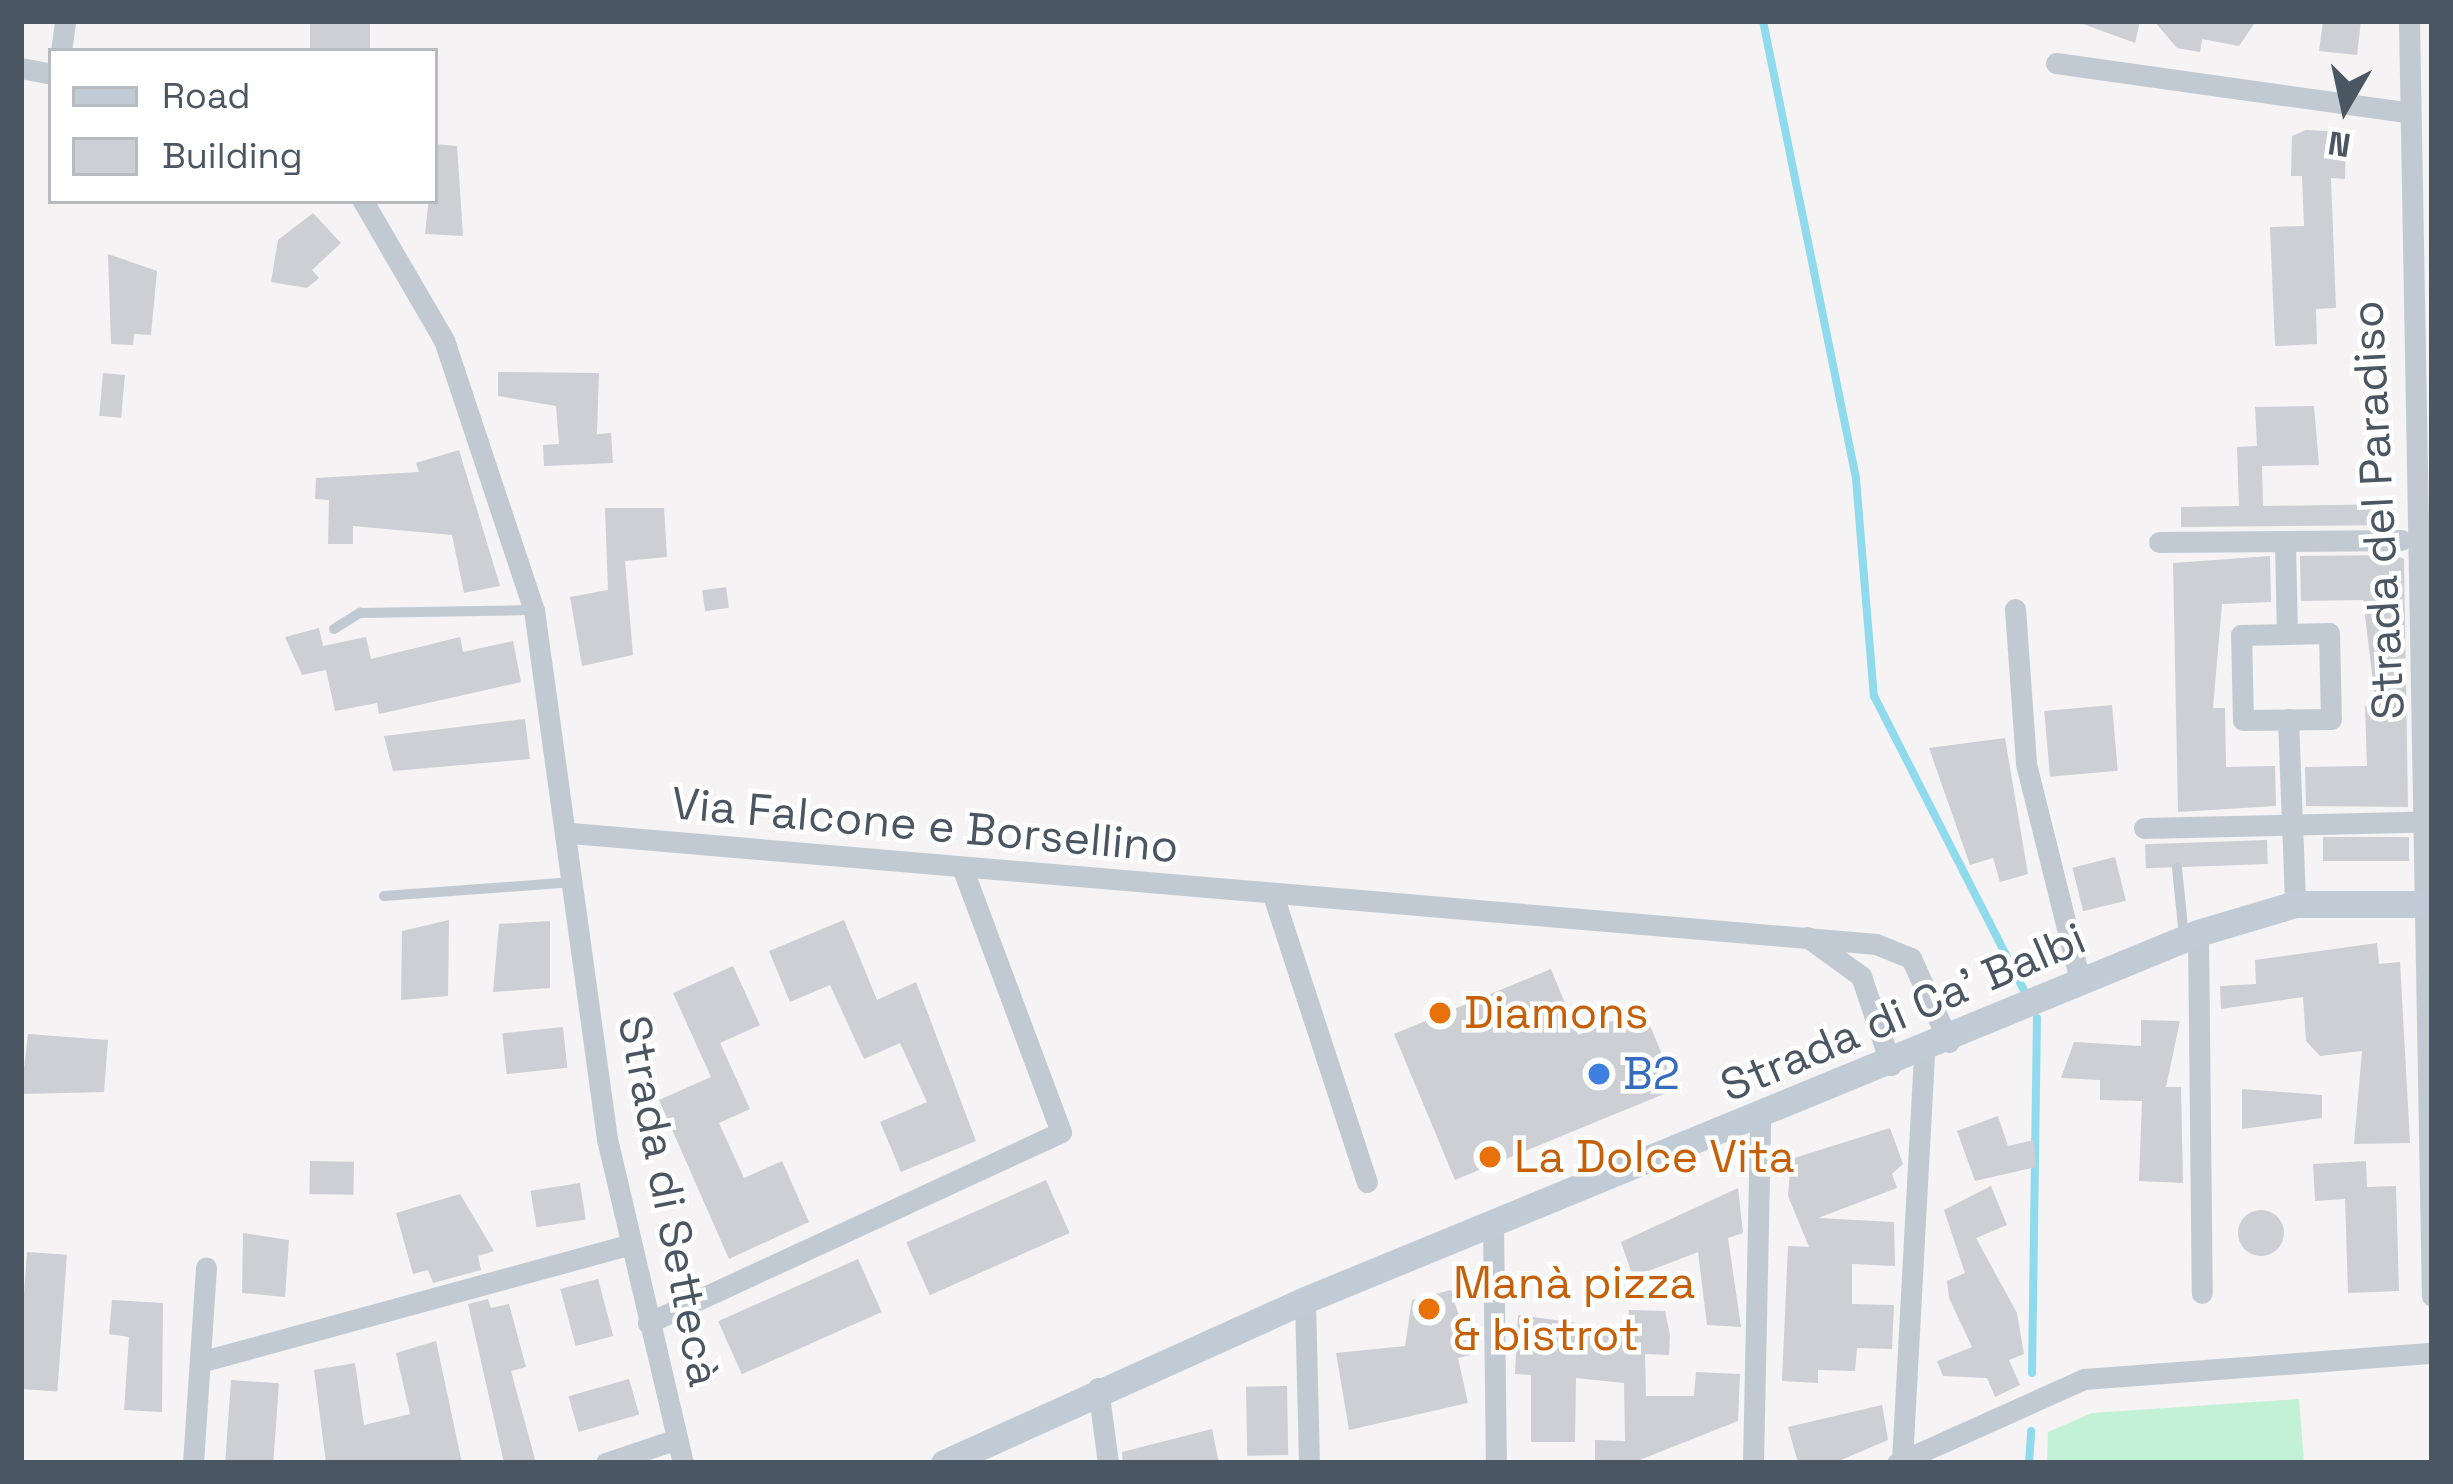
<!DOCTYPE html>
<meta charset="utf-8">
<style>
body{margin:0}
#map{position:relative;width:2453px;height:1484px;overflow:hidden;background:#f5f3f3;font-family:"Space Grotesk",sans-serif}
div>[style]{position:absolute}
[style*='--x']{left:calc(var(--x)*1px);top:calc(var(--y)*1px);width:calc(var(--w)*1px);rotate:calc(var(--a)*1deg)}
.green>*{inset:0;background:#c3f1d5}
.stream>*{height:8px;margin:-4px;padding:0 4px;transform-origin:4px;border-radius:4px;background:#90daee}
.building>*{inset:0;background:#cdcfd5;transform-origin:0 0}
.round{border-radius:50%}
.service>*{height:10px;margin:-5px;padding:0 5px;transform-origin:5px;border-radius:5px;background:#c1cad2}
.minor>*{height:21px;margin:-10.5px;padding:0 10.5px;transform-origin:10.5px;border-radius:10.5px;background:#c1cad2}
.secondary>*{height:27px;margin:-13.5px;padding:0 13.5px;transform-origin:13.5px;border-radius:13.5px;background:#c1cbd6}
.dots>*{width:33px;height:33px;translate:-50% -50%;box-sizing:border-box;border:6px solid #fff;border-radius:50%}
span{translate:-50% -50%;white-space:nowrap;text-align:center;line-height:1.15;-webkit-text-stroke:9px #fff;paint-order:stroke}
.street-label{font-size:45px;color:#4a5661}
.food-label{font-size:45px;color:#c56008}
.left{translate:0 -50%;text-align:left}
.shop-label{font-size:45px;color:#366cbe}
.frame{position:absolute;inset:0;border:24px solid #4a5661;pointer-events:none}
.legend{position:absolute;left:48px;top:48px;width:390px;height:156px;box-sizing:border-box;background:#fff;border:3px solid #b7bbc0;margin:0;padding:15px 21px;list-style:none;font-size:36px;color:#4a5661}
.legend li{display:flex;align-items:center;gap:24px;height:60px}
.legend b{width:60px;border:3px solid #b7bbc0}
.north{position:absolute;left:2285px;top:48px;width:120px;height:120px;-webkit-text-stroke:9px #fff;paint-order:stroke;rotate:189deg;font-size:33px;font-weight:700;line-height:48px;text-align:center;color:#4a5661}
.north::after{content:'';display:block;margin:auto;width:42px;height:54px;background:#4a5661;clip-path:polygon(50% 0,100% 100%,50% 72%,0 100%)}
</style>
<div id="map">
<div class="green">
<i style="clip-path:polygon(2299px 1399px,2304px 1463px,2047px 1463px,2048px 1432px,2092px 1413px)"></i>
</div>
<div class="stream">
<i style="--x:1763;--y:21;--w:467;--a:78.5"></i>
<i style="--x:1856;--y:479;--w:218;--a:85.3"></i>
<i style="--x:1874;--y:696;--w:331;--a:63"></i>
<i style="--x:2032;--y:1373;--w:355;--a:-89.2"></i>
<i style="--x:2029;--y:1463;--w:32;--a:-86"></i>
</div>
<div class="building">
<i style="left:310px;top:21px;width:60px;height:30px"></i>
<i style="clip-path:polygon(2075px 21px,2140px 21px,2135px 43px)"></i>
<i style="clip-path:polygon(2154px 21px,2256px 21px,2239px 46px,2202px 39px,2200px 52px,2177px 48px)"></i>
<i style="clip-path:polygon(2323px 21px,2361px 21px,2357px 55px,2319px 51px)"></i>
<i style="clip-path:polygon(2306px 130px,2346px 132px,2345px 179px,2331px 178px,2336px 308px,2316px 309px,2317px 344px,2275px 346px,2270px 227px,2304px 226px,2302px 176px,2291px 176px,2292px 136px)"></i>
<i style="clip-path:polygon(435px 144px,457px 146px,463px 236px,425px 234px)"></i>
<i style="clip-path:polygon(313px 213px,341px 243px,312px 270px,319px 278px,307px 288px,271px 282px,278px 240px)"></i>
<i style="clip-path:polygon(108px 254px,157px 271px,151px 335px,134px 334px,133px 345px,111px 344px)"></i>
<i style="clip-path:polygon(498px 372px,599px 373px,597px 434px,611px 433px,613px 463px,544px 466px,543px 445px,559px 444px,556px 406px,498px 396px)"></i>
<i style="left:103px;top:373px;width:22px;height:43px;rotate:5deg"></i>
<i style="clip-path:polygon(2314px 406px,2319px 465px,2262px 466px,2263px 506px,2394px 504px,2394px 525px,2181px 527px,2181px 507px,2239px 506px,2237px 447px,2257px 446px,2255px 407px)"></i>
<i style="clip-path:polygon(459px 450px,500px 586px,464px 593px,452px 535px,353px 526px,353px 544px,328px 544px,329px 500px,315px 499px,316px 478px,419px 472px,416px 463px)"></i>
<i style="clip-path:polygon(605px 508px,664px 508px,667px 557px,625px 561px,633px 655px,582px 666px,570px 597px,608px 590px)"></i>
<i style="clip-path:polygon(2394px 555px,2404px 559px,2408px 807px,2306px 806px,2305px 767px,2367px 766px,2365px 706px,2376px 705px,2363px 600px,2301px 601px,2300px 556px)"></i>
<i style="clip-path:polygon(2270px 556px,2271px 602px,2222px 604px,2213px 708px,2225px 708px,2226px 767px,2275px 766px,2276px 806px,2178px 812px,2173px 563px)"></i>
<i style="left:726px;top:587px;width:21px;height:24px;rotate:82deg"></i>
<i style="clip-path:polygon(319px 628px,323px 646px,366px 637px,371px 659px,460px 637px,463px 652px,513px 641px,521px 682px,379px 714px,377px 703px,335px 711px,326px 670px,302px 675px,285px 637px)"></i>
<i style="left:2112px;top:705px;width:66px;height:68px;rotate:85deg"></i>
<i style="clip-path:polygon(525px 719px,530px 759px,393px 771px,384px 736px)"></i>
<i style="clip-path:polygon(2005px 738px,2028px 874px,2000px 882px,1993px 858px,1970px 865px,1929px 748px)"></i>
<i style="left:2409px;top:837px;width:24px;height:86px;rotate:90deg"></i>
<i style="left:2267px;top:840px;width:24px;height:122px;rotate:88deg"></i>
<i style="left:2115px;top:857px;width:45px;height:44px;rotate:76deg"></i>
<i style="clip-path:polygon(449px 920px,448px 996px,401px 1000px,402px 931px)"></i>
<i style="clip-path:polygon(844px 920px,877px 1000px,916px 982px,976px 1141px,901px 1172px,880px 1122px,927px 1102px,900px 1043px,864px 1059px,830px 985px,790px 1002px,769px 951px)"></i>
<i style="clip-path:polygon(550px 921px,550px 988px,493px 992px,499px 924px)"></i>
<i style="clip-path:polygon(2377px 943px,2379px 964px,2400px 962px,2410px 1143px,2354px 1144px,2362px 1051px,2320px 1056px,2306px 1041px,2303px 997px,2221px 1009px,2220px 986px,2256px 984px,2255px 960px)"></i>
<i style="clip-path:polygon(733px 966px,760px 1025px,720px 1043px,750px 1109px,719px 1123px,744px 1178px,782px 1161px,809px 1222px,729px 1259px,659px 1100px,711px 1077px,673px 993px)"></i>
<i style="clip-path:polygon(1551px 969px,1578px 1035px,1643px 1008px,1676px 1089px,1455px 1180px,1394px 1034px)"></i>
<i style="clip-path:polygon(2141px 1020px,2180px 1021px,2166px 1087px,2181px 1087px,2183px 1183px,2139px 1181px,2142px 1101px,2100px 1100px,2100px 1080px,2061px 1078px,2074px 1042px,2141px 1046px)"></i>
<i style="left:563px;top:1027px;width:41px;height:61px;rotate:84deg"></i>
<i style="clip-path:polygon(28px 1034px,108px 1040px,104px 1092px,21px 1094px)"></i>
<i style="clip-path:polygon(2242px 1089px,2322px 1095px,2322px 1118px,2242px 1129px)"></i>
<i style="clip-path:polygon(1998px 1116px,2008px 1146px,2034px 1140px,2036px 1167px,1975px 1181px,1957px 1131px)"></i>
<i style="clip-path:polygon(1890px 1128px,1903px 1164px,1892px 1174px,1897px 1188px,1818px 1218px,1894px 1222px,1895px 1266px,1852px 1264px,1852px 1304px,1894px 1305px,1892px 1349px,1857px 1348px,1855px 1371px,1818px 1370px,1818px 1383px,1782px 1381px,1788px 1246px,1809px 1247px,1788px 1196px,1791px 1159px)"></i>
<i style="left:310px;top:1161px;width:44px;height:33px;rotate:1deg"></i>
<i style="clip-path:polygon(2366px 1161px,2367px 1187px,2396px 1186px,2399px 1291px,2348px 1293px,2345px 1199px,2315px 1201px,2313px 1164px)"></i>
<i style="left:1046px;top:1180px;width:58px;height:153px;rotate:66deg"></i>
<i style="left:580px;top:1183px;width:37px;height:50px;rotate:81deg"></i>
<i style="clip-path:polygon(1991px 1186px,2007px 1225px,1976px 1238px,2017px 1313px,2024px 1354px,2009px 1360px,2020px 1385px,1995px 1397px,1987px 1378px,1943px 1376px,1937px 1361px,1972px 1347px,1949px 1298px,1947px 1281px,1965px 1273px,1944px 1210px)"></i>
<i style="clip-path:polygon(1738px 1188px,1743px 1233px,1728px 1238px,1741px 1327px,1707px 1325px,1698px 1252px,1633px 1277px,1621px 1242px)"></i>
<i style="clip-path:polygon(460px 1194px,494px 1251px,478px 1256px,481px 1270px,433px 1283px,428px 1270px,413px 1274px,396px 1213px)"></i>
<i class="round" style="left:2238px;top:1210px;width:46px;height:46px"></i>
<i style="clip-path:polygon(243px 1233px,289px 1240px,285px 1297px,242px 1293px)"></i>
<i style="left:27px;top:1252px;width:40px;height:137px;rotate:4deg"></i>
<i style="left:858px;top:1259px;width:58px;height:153px;rotate:66deg"></i>
<i style="left:598px;top:1279px;width:59px;height:39px;rotate:75deg"></i>
<i style="clip-path:polygon(1451px 1290px,1471px 1355px,1458px 1358px,1468px 1403px,1349px 1430px,1336px 1353px,1405px 1346px,1412px 1300px)"></i>
<i style="clip-path:polygon(488px 1299px,491px 1308px,509px 1304px,526px 1367px,511px 1371px,536px 1463px,504px 1463px,468px 1304px)"></i>
<i style="clip-path:polygon(112px 1300px,163px 1303px,162px 1412px,124px 1410px,129px 1337px,109px 1334px)"></i>
<i style="clip-path:polygon(1629px 1310px,1665px 1311px,1670px 1335px,1669px 1355px,1645px 1354px,1646px 1396px,1694px 1396px,1696px 1372px,1740px 1374px,1738px 1421px,1632px 1463px,1595px 1463px,1595px 1440px,1625px 1441px,1624px 1383px,1576px 1378px,1575px 1442px,1531px 1442px,1531px 1375px,1515px 1374px,1518px 1315px,1628px 1330px)"></i>
<i style="clip-path:polygon(436px 1341px,462px 1463px,326px 1463px,314px 1370px,355px 1363px,364px 1425px,410px 1414px,396px 1353px)"></i>
<i style="left:629px;top:1379px;width:37px;height:63px;rotate:74deg"></i>
<i style="left:231px;top:1380px;width:48px;height:83px;rotate:4deg"></i>
<i style="left:1287px;top:1386px;width:69px;height:41px;rotate:89deg"></i>
<i style="clip-path:polygon(1882px 1405px,1888px 1440px,1834px 1463px,1798px 1463px,1788px 1427px)"></i>
<i style="clip-path:polygon(1212px 1429px,1219px 1463px,1123px 1463px,1122px 1452px)"></i>
</div>
<div class="service">
<i style="--x:334;--y:629;--w:31;--a:-32"></i>
<i style="--x:360;--y:613;--w:174;--a:-1"></i>
<i style="--x:2177;--y:868;--w:69;--a:84.2"></i>
<i style="--x:384;--y:896;--w:190;--a:-4.2"></i>
</div>
<div class="minor">
<i style="--x:2409;--y:21;--w:1275;--a:88.97"></i>
<i style="--x:61;--y:51;--w:30;--a:-82"></i>
<i style="--x:2056;--y:63;--w:350;--a:8"></i>
<i style="--x:21;--y:68;--w:31;--a:11"></i>
<i style="--x:363;--y:201;--w:161;--a:59.8"></i>
<i style="--x:444;--y:340;--w:285;--a:71.6"></i>
<i style="--x:534;--y:610;--w:534;--a:82.14"></i>
<i style="--x:607;--y:1139;--w:333;--a:76.8"></i>
<i style="--x:2159;--y:542;--w:242;--a:-0.5"></i>
<i style="--x:2285;--y:542;--w:92;--a:88.8"></i>
<i style="--x:2015;--y:609;--w:155;--a:85.9"></i>
<i style="--x:2026;--y:764;--w:227;--a:76"></i>
<i style="--x:2329;--y:633;--w:86;--a:88.7"></i>
<i style="--x:2331;--y:719;--w:88;--a:179.3"></i>
<i style="--x:2243;--y:720;--w:85;--a:-91.3"></i>
<i style="--x:2241;--y:635;--w:88;--a:-1.3"></i>
<i style="--x:2288;--y:719;--w:185;--a:87.8"></i>
<i style="--x:2144;--y:828;--w:272;--a:-1.3"></i>
<i style="--x:571;--y:833;--w:1310;--a:4.86"></i>
<i style="--x:1876;--y:944;--w:38;--a:22"></i>
<i style="--x:1911;--y:958;--w:92;--a:65.7"></i>
<i style="--x:1273;--y:895;--w:302;--a:71.9"></i>
<i style="--x:2198;--y:933;--w:360;--a:89.4"></i>
<i style="--x:1807;--y:937;--w:67;--a:35.8"></i>
<i style="--x:1861;--y:976;--w:94;--a:71.4"></i>
<i style="--x:1493;--y:1225;--w:238;--a:89.3"></i>
<i style="--x:1305;--y:1300;--w:163;--a:88.6"></i>
<i style="--x:648;--y:1323;--w:455;--a:-24.8"></i>
<i style="--x:1061;--y:1132;--w:283;--a:-110.5"></i>
<i style="--x:200;--y:1362;--w:445;--a:-15.3"></i>
<i style="--x:1098;--y:1388;--w:76;--a:82.4"></i>
<i style="--x:1902;--y:1461;--w:410;--a:-86.9"></i>
<i style="--x:193;--y:1463;--w:196;--a:-86.2"></i>
<i style="--x:606;--y:1463;--w:75;--a:-18.7"></i>
<i style="--x:1753;--y:1463;--w:346;--a:-88.8"></i>
<i style="--x:1897;--y:1463;--w:205;--a:-24.2"></i>
<i style="--x:2084;--y:1379;--w:349;--a:-4.3"></i>
</div>
<div class="secondary">
<i style="--x:944;--y:1463;--w:396;--a:-24.3"></i>
<i style="--x:1305;--y:1300;--w:965;--a:-22.34"></i>
<i style="--x:2198;--y:933;--w:101;--a:-16.6"></i>
<i style="--x:2295;--y:904;--w:137;--a:0"></i>
</div>
<div class="dots">
<i style="left:1440px;top:1013px;background:#e8710a"></i>
<i style="left:1599px;top:1074px;background:#3f7fe0"></i>
<i style="left:1490px;top:1157px;background:#e8710a"></i>
<i style="left:1429px;top:1309px;background:#e8710a"></i>
</div>
<div class="street-label">
<span style="left:2378px;top:510px;rotate:-93deg">Strada del Paradiso</span>
<span style="left:925px;top:825px;rotate:5deg">Via Falcone e Borsellino</span>
<span style="left:1903px;top:1012px;rotate:-23deg">Strada di Ca' Balbi</span>
<span style="left:669px;top:1201px;rotate:79deg">Strada di Settecà</span>
</div>
<div class="food-label">
<span class="left" style="left:1464px;top:1013px">Diamons</span>
<span class="left" style="left:1514px;top:1157px">La Dolce Vita</span>
<span class="left" style="left:1453px;top:1309px">Manà pizza<br>&amp; bistrot</span>
</div>
<div class="shop-label">
<span class="left" style="left:1623px;top:1074px">B2</span>
</div>
<div class="frame"></div>
<ul class="legend">
<li><b style="height:15px;background:#c1cbd6"></b>Road</li>
<li><b style="height:33px;background:#cdcfd5"></b>Building</li>
</ul>
<div class="north">N</div>
</div>
